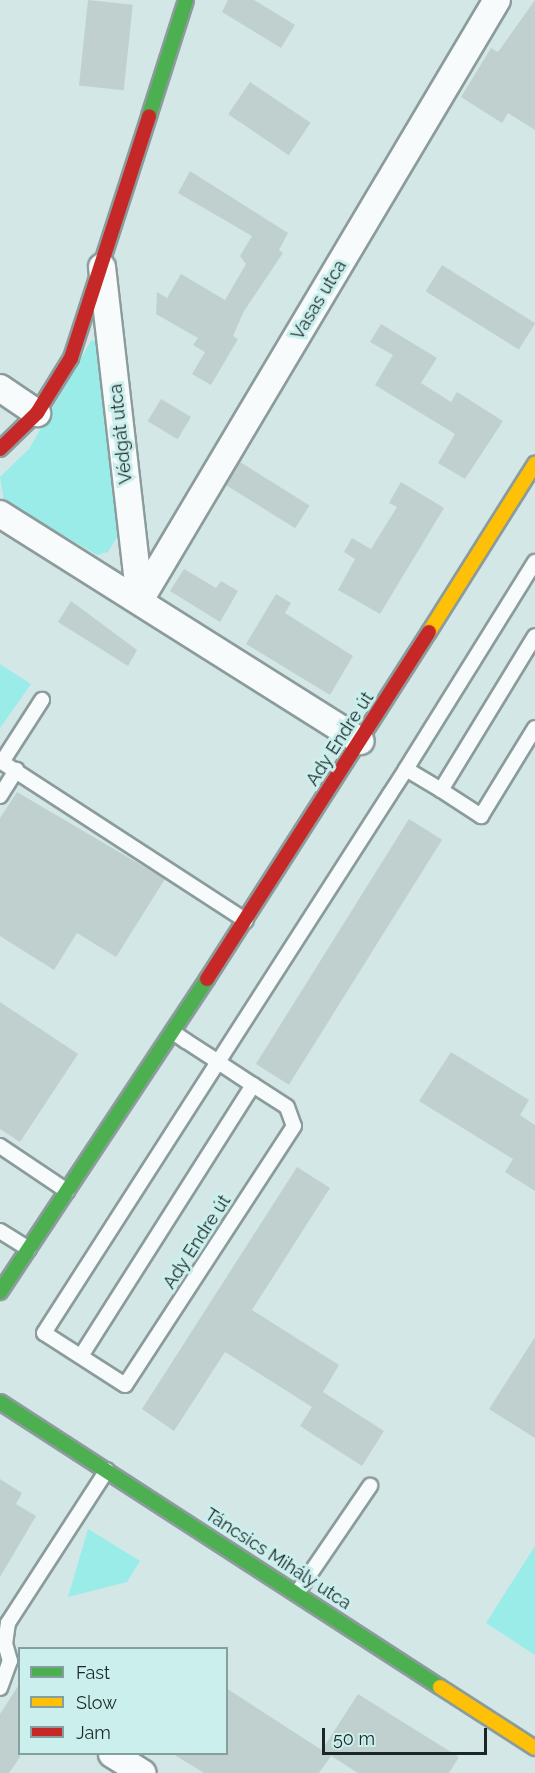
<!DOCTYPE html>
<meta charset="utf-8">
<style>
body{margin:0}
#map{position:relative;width:535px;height:1773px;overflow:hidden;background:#d3e7e6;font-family:Raleway,sans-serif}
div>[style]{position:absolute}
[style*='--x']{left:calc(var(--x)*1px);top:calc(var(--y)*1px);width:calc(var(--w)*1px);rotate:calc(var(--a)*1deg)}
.green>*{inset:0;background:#9aece9}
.building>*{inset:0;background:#c0d0cf;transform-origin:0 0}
.roads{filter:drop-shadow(2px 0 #8c9b9b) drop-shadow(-2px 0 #8c9b9b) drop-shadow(0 2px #8c9b9b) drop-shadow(0 -2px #8c9b9b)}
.lane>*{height:14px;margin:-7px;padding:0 7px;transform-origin:7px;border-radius:7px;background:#f8fbfb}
.street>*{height:26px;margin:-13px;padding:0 13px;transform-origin:13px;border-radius:13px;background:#f8fbfb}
.fast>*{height:14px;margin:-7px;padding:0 7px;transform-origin:7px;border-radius:7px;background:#4caf50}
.slow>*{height:14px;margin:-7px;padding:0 7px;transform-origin:7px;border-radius:7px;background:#ffc107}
.jam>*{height:14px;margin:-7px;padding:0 7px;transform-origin:7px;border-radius:7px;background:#c62828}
span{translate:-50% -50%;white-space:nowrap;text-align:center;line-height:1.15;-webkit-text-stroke:6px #cbefed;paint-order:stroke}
.street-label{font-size:18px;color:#192726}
.legend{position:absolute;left:18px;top:1647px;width:210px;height:108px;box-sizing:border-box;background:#cbefed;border:2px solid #849f9d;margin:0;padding:8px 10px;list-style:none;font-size:18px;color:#192726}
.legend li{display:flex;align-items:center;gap:12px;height:30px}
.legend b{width:30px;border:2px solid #849f9d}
.scale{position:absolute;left:322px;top:1728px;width:165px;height:27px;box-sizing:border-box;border:3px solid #192726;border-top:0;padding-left:8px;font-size:18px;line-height:21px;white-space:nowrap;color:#192726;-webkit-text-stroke:4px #cbefed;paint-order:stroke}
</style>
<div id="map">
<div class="green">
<i style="clip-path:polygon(101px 339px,122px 529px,108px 552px,97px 555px,4px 501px,0 477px,29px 449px,91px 341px)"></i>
<i style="clip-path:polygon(0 664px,31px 684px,0 728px)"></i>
<i style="clip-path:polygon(88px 1529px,140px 1561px,127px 1582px,68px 1597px)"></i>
<i style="clip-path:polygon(535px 1546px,535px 1655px,486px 1623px)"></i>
</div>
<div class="building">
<i style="left:88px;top:0;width:45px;height:86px;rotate:6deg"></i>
<i style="clip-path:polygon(228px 0,254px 0,295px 25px,281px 48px,222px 12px)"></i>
<i style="clip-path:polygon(535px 0,535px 130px,508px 113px,502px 123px,461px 97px,491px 48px,498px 52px)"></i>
<i style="left:250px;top:82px;width:73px;height:39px;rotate:34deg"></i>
<i style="clip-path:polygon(190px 171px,288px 233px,279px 250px,283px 253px,244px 311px,233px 336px,238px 339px,211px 385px,192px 374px,205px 352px,193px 345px,198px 338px,156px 314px,157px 292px,167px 298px,181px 274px,225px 300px,246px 264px,240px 256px,252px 236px,178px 193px)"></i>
<i style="left:442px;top:265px;width:110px;height:31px;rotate:32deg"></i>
<i style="clip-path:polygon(381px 324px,437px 358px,421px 383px,451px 402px,457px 392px,503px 421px,465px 479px,438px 463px,455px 434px,375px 385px,393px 355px,370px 342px)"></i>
<i style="left:161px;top:399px;width:35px;height:26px;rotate:31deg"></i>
<i style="left:240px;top:462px;width:82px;height:27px;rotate:32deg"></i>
<i style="clip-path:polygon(401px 482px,444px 508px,380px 614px,338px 590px,355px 559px,344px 552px,352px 538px,371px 549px,397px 507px,389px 503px)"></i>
<i style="clip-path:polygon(184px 569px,216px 588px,221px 581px,238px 591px,220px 622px,170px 591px)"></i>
<i style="clip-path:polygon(276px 594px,291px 603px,285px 613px,353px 656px,330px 695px,246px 644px)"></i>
<i style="clip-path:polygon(71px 601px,137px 650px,128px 666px,58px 622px)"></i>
<i style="clip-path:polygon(17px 792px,165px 879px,116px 957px,77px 933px,54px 970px,0 936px,0 818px)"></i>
<i style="left:409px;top:819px;width:39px;height:289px;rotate:32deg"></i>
<i style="clip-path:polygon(0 1002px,78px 1054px,20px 1142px,0 1129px)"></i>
<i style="clip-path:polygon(451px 1052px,529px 1100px,520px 1115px,535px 1125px,535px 1191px,505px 1172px,513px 1159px,419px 1101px)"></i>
<i style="clip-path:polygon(297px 1167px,330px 1188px,252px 1310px,339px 1365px,323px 1392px,384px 1431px,362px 1466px,300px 1426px,312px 1407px,225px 1352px,174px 1431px,142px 1409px)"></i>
<i style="clip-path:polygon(535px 1337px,535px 1438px,489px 1409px)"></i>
<i style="clip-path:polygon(0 1479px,22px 1493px,16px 1504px,36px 1516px,0 1577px)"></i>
<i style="clip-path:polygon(20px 1683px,20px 1757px,9px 1773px,0 1773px,0 1714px)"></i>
<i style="clip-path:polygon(226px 1688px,331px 1756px,319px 1773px,204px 1773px,173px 1754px,226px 1754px)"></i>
<i style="clip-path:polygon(358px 1694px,459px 1757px,449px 1773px,358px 1773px,322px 1750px)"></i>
</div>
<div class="roads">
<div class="lane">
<i style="--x:0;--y:761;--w:293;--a:33"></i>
<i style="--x:2;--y:762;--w:74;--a:-57.2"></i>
<i style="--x:406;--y:769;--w:41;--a:31"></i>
<i style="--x:441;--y:790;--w:180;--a:-58.6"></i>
<i style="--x:441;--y:790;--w:48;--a:33"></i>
<i style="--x:481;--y:816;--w:103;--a:-58.5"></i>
<i style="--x:0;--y:796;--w:31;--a:-58"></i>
<i style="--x:173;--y:1032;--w:16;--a:35"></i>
<i style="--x:186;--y:1041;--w:38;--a:33"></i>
<i style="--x:218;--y:1062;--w:42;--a:33.3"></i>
<i style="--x:253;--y:1085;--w:40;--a:32.9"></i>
<i style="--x:287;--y:1107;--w:20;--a:70"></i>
<i style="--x:294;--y:1126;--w:309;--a:123.1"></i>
<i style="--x:125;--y:1385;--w:96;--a:-147.3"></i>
<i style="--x:44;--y:1333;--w:322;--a:-57.3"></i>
<i style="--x:218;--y:1062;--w:318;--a:-57.3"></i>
<i style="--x:390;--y:794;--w:30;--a:-57"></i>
<i style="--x:406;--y:769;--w:244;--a:-58.1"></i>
<i style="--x:0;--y:1146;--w:81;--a:33.9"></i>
<i style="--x:0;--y:1231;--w:34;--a:32"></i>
<i style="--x:81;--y:1356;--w:321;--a:-57.6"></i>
<i style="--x:297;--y:1593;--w:130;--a:-55.7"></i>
<i style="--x:0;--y:1688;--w:29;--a:-70"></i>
<i style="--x:10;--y:1661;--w:18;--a:-106"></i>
<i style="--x:5;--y:1644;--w:21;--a:-82"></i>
<i style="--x:8;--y:1623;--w:182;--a:-57.1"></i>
</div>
<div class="street">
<i style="--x:102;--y:267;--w:335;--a:83.5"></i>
<i style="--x:0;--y:388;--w:45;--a:34"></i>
<i style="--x:0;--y:514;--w:426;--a:32.2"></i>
<i style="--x:140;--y:600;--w:698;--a:-59.25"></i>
<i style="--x:112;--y:1754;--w:36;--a:32"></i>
</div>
<div class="fast">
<i style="--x:149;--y:116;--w:122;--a:-72.3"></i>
<i style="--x:0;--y:1292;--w:375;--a:-56.5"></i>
<i style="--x:0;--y:1402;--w:524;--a:32.93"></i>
</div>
<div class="slow">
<i style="--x:429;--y:632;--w:199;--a:-57.8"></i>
<i style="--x:440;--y:1687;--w:113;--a:32.7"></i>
</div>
<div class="jam">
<i style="--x:0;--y:449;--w:52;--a:-44.2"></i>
<i style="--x:37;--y:413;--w:65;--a:-58.3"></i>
<i style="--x:71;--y:358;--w:254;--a:-72.1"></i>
<i style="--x:207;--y:979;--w:412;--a:-57.4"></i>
</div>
</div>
<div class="street-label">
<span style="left:319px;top:300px;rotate:-59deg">Vasas utca</span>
<span style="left:121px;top:434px;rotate:-96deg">Védgát utca</span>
<span style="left:340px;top:739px;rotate:-57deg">Ady Endre út</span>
<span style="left:197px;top:1242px;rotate:-57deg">Ady Endre út</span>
<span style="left:278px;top:1559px;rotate:33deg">Táncsics Mihály utca</span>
</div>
<ul class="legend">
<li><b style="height:8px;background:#4caf50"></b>Fast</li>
<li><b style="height:8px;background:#ffc107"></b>Slow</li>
<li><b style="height:8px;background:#c62828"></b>Jam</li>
</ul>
<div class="scale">50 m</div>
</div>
